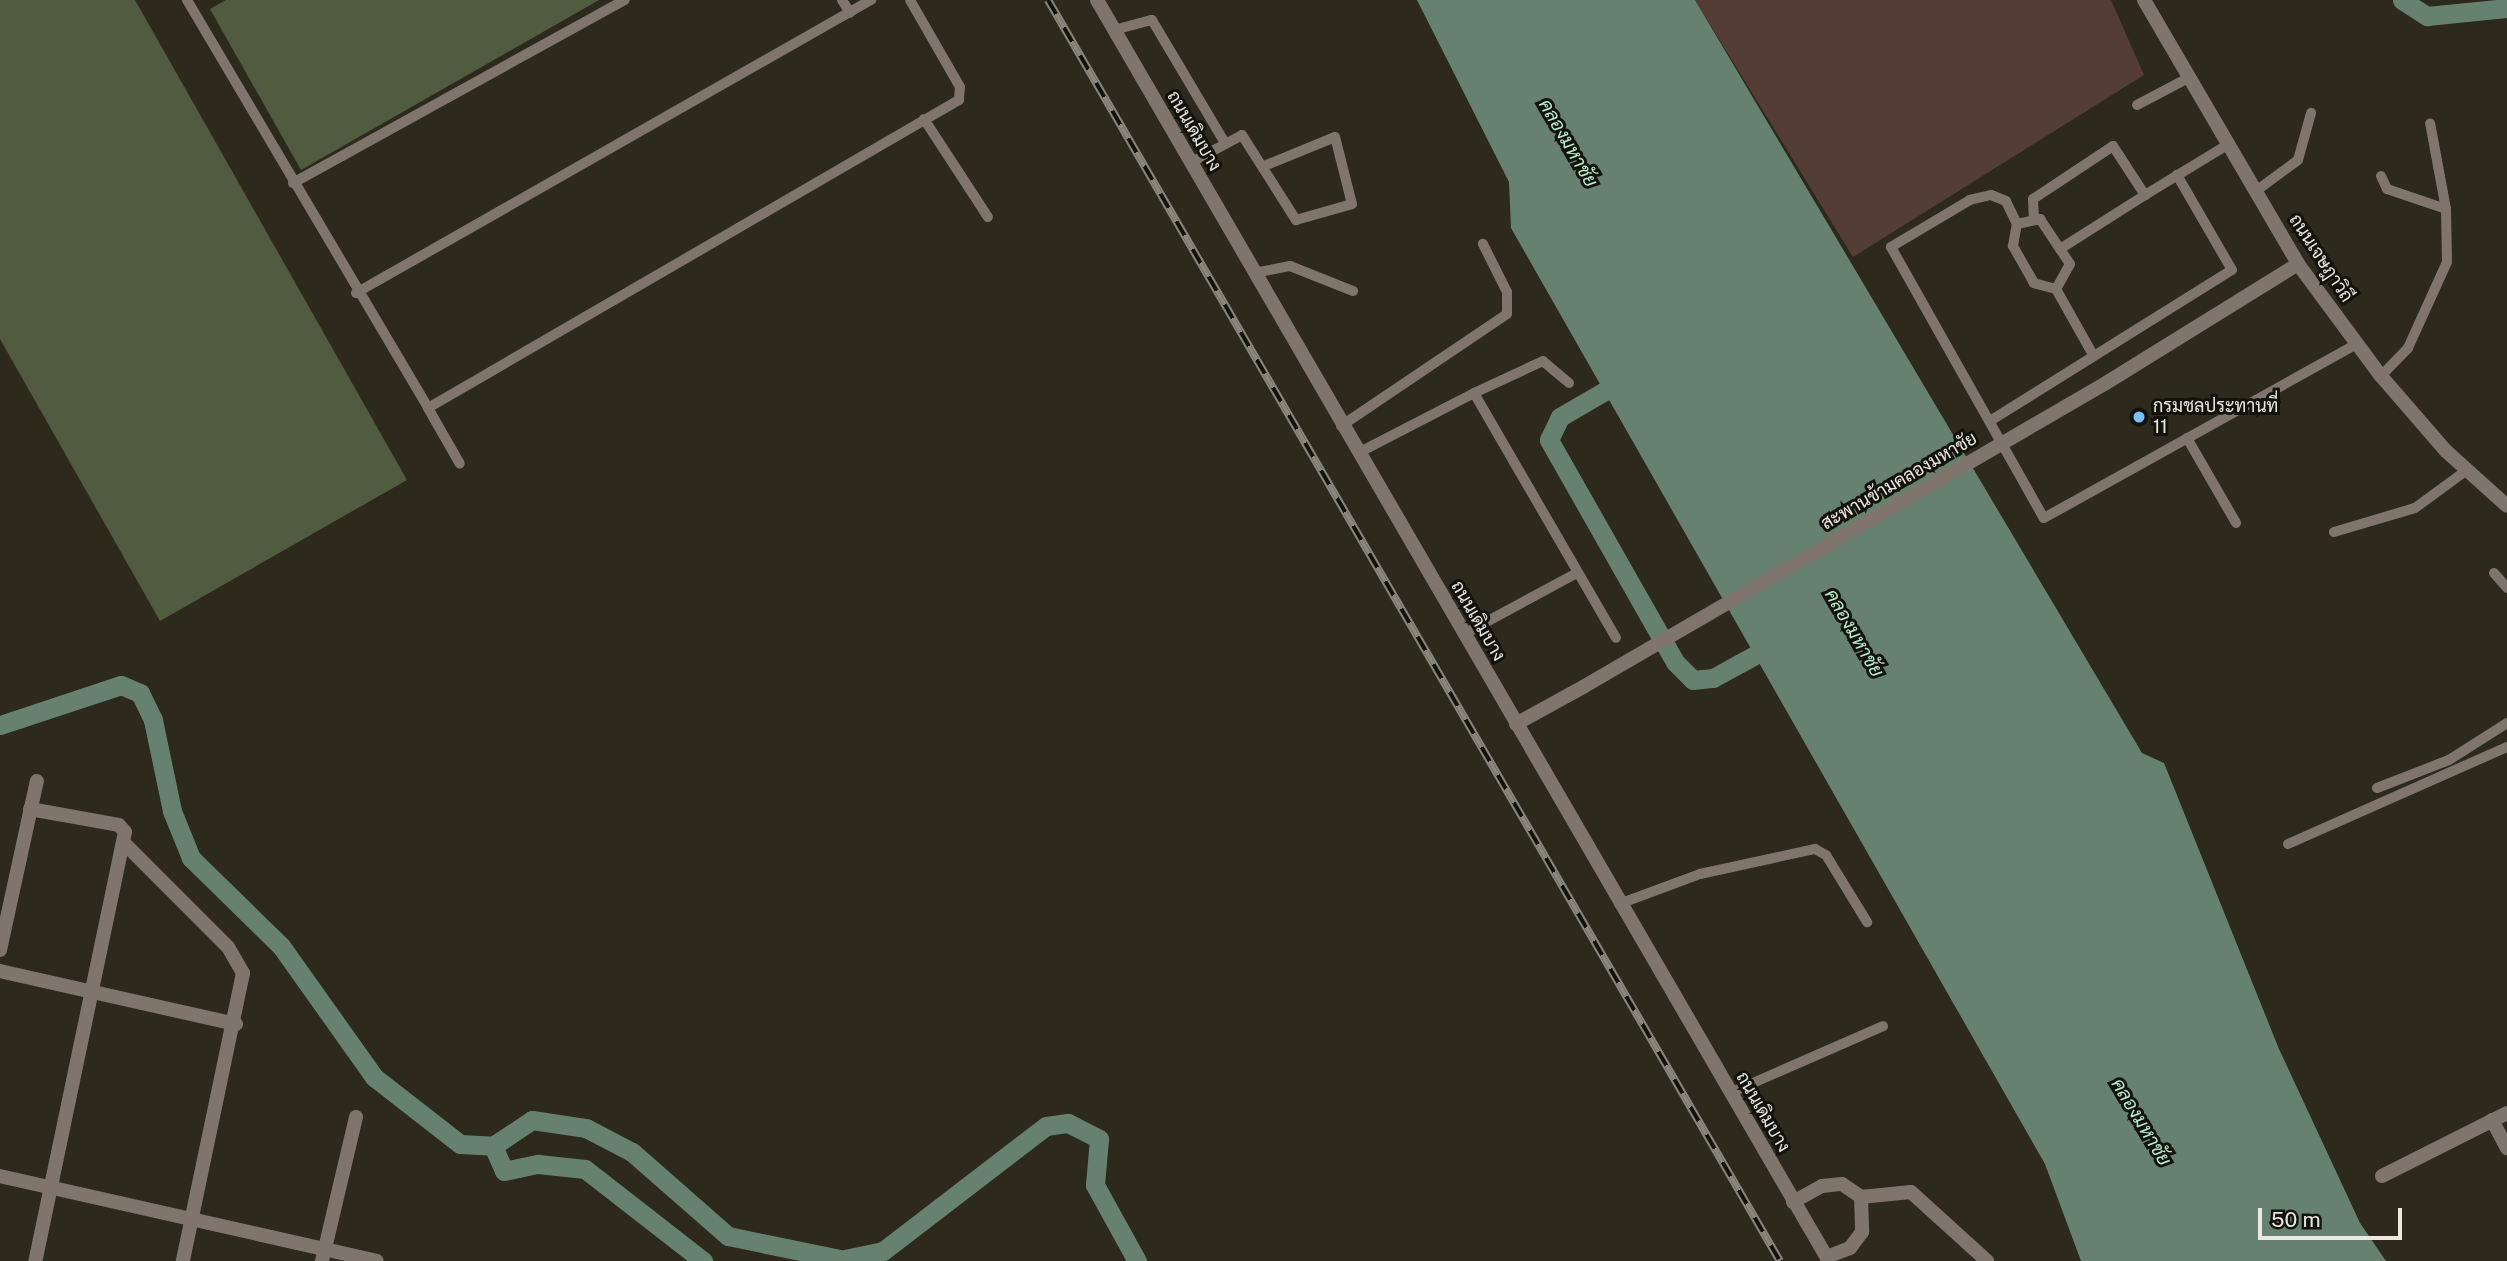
<!DOCTYPE html>
<meta charset="utf-8">
<style>
body{margin:0}
#map{position:relative;width:2507px;height:1261px;overflow:hidden;background:#2d2a1d;font-family:"Public Sans",Sarabun,sans-serif}
div>[style]{position:absolute}
[style*='--x']{left:calc(var(--x)*1px);top:calc(var(--y)*1px);width:calc(var(--w)*1px);rotate:calc(var(--a)*1deg)}
.green>*{inset:0;background:#553d37}
.water>*{inset:0;background:#66826e}
.canal>*{height:19px;margin:-9.5px;padding:0 9.5px;transform-origin:9.5px;border-radius:9.5px;background:#66826e}
.building>*{inset:0;background:#515b40}
.service>*{height:10px;margin:-5px;padding:0 5px;transform-origin:5px;border-radius:5px;background:#80756c}
.minor>*{height:14px;margin:-7px;padding:0 7px;transform-origin:7px;border-radius:7px;background:#80756c}
.tertiary>*{height:14px;margin:-7px;padding:0 7px;transform-origin:7px;border-radius:7px;background:#80756c}
.rail>*{height:8px;margin-top:-4px;transform-origin:0;background:repeating-linear-gradient(90deg,#14120d 0 16px,#89867b 0 32px);box-sizing:border-box;border-block:2px solid #89867b}
.minor-bridge>*{height:14px;margin:-7px;padding:0 7px;transform-origin:7px;border-radius:7px;background:#80756c}
.dots>*{width:19px;height:19px;translate:-50% -50%;box-sizing:border-box;border:4px solid #14120d;border-radius:50%}
span{translate:-50% -50%;white-space:nowrap;text-align:center;line-height:1.15;-webkit-text-stroke:6px #14120d;paint-order:stroke}
.street-label{font-size:18px;color:#ebe8e0}
.poi-label{font-size:18px;color:#ebe8e0}
.left{translate:0 -50%;text-align:left}
.water-label{font-size:19px;color:#b8edc8;font-style:italic}
.scale{position:absolute;left:2258px;top:1208px;width:144px;height:32px;box-sizing:border-box;border:4px solid #ebe8e0;border-top:0;padding-left:9px;font-size:21px;line-height:24px;white-space:nowrap;color:#ebe8e0;-webkit-text-stroke:5px #14120d;paint-order:stroke}
</style>
<div id="map">
<div class="green">
<i style="clip-path:polygon(1695px 0,2111px 0,2144px 75px,1853px 257px)"></i>
</div>
<div class="water">
<i style="clip-path:polygon(1417px 0,1695px 0,2142px 753px,2164px 763px,2279px 1049px,2360px 1223px,2386px 1261px,2081px 1261px,2045px 1164px,1511px 228px,1509px 182px)"></i>
</div>
<div class="canal">
<i style="--x:2402;--y:0;--w:30;--a:33"></i>
<i style="--x:2427;--y:16;--w:80;--a:-5.7"></i>
<i style="--x:1627;--y:378;--w:78;--a:149.8"></i>
<i style="--x:1560;--y:417;--w:25;--a:116"></i>
<i style="--x:1549;--y:440;--w:255;--a:60.4"></i>
<i style="--x:1675;--y:662;--w:25;--a:45"></i>
<i style="--x:1693;--y:680;--w:20;--a:-6"></i>
<i style="--x:1713;--y:678;--w:73;--a:-28.7"></i>
<i style="--x:0;--y:725;--w:127;--a:-18.3"></i>
<i style="--x:121;--y:685;--w:21;--a:23"></i>
<i style="--x:140;--y:693;--w:30;--a:64"></i>
<i style="--x:153;--y:720;--w:93;--a:78.2"></i>
<i style="--x:172;--y:811;--w:51;--a:68"></i>
<i style="--x:191;--y:858;--w:126;--a:44.4"></i>
<i style="--x:281;--y:946;--w:161;--a:54.6"></i>
<i style="--x:374;--y:1077;--w:109;--a:37.9"></i>
<i style="--x:460;--y:1144;--w:33;--a:3"></i>
<i style="--x:493;--y:1146;--w:47;--a:-33.7"></i>
<i style="--x:532;--y:1120;--w:55;--a:8.4"></i>
<i style="--x:586;--y:1128;--w:52;--a:27.6"></i>
<i style="--x:632;--y:1152;--w:128;--a:41.2"></i>
<i style="--x:728;--y:1236;--w:113;--a:11.7"></i>
<i style="--x:493;--y:1146;--w:27;--a:66"></i>
<i style="--x:504;--y:1171;--w:35;--a:-12"></i>
<i style="--x:538;--y:1164;--w:47;--a:6.1"></i>
<i style="--x:585;--y:1169;--w:150;--a:37.9"></i>
<i style="--x:835;--y:1261;--w:49;--a:-11.8"></i>
<i style="--x:883;--y:1251;--w:205;--a:-37.5"></i>
<i style="--x:1046;--y:1126;--w:22;--a:-8"></i>
<i style="--x:1068;--y:1123;--w:35;--a:27"></i>
<i style="--x:1099;--y:1139;--w:46;--a:95"></i>
<i style="--x:1095;--y:1185;--w:87;--a:61.1"></i>
</div>
<div class="building">
<i style="clip-path:polygon(0 0,135px 0,407px 480px,160px 621px,0 339px)"></i>
<i style="clip-path:polygon(226px 0,599px 0,301px 170px,210px 9px)"></i>
</div>
<div class="service">
<i style="--x:187;--y:0;--w:474;--a:59.4"></i>
<i style="--x:428;--y:408;--w:614;--a:-30.12"></i>
<i style="--x:959;--y:100;--w:13;--a:-86"></i>
<i style="--x:960;--y:87;--w:100;--a:-119.9"></i>
<i style="--x:842;--y:0;--w:15;--a:58"></i>
<i style="--x:1114;--y:30;--w:39;--a:-15"></i>
<i style="--x:1152;--y:20;--w:143;--a:59.3"></i>
<i style="--x:2137;--y:105;--w:60;--a:-27.8"></i>
<i style="--x:924;--y:119;--w:117;--a:56.9"></i>
<i style="--x:1190;--y:163;--w:59;--a:-28.3"></i>
<i style="--x:1242;--y:135;--w:101;--a:57.6"></i>
<i style="--x:1296;--y:220;--w:58;--a:-15.9"></i>
<i style="--x:1352;--y:204;--w:69;--a:-104.2"></i>
<i style="--x:1335;--y:137;--w:77;--a:157.8"></i>
<i style="--x:2381;--y:176;--w:14;--a:65"></i>
<i style="--x:2387;--y:189;--w:62;--a:18.7"></i>
<i style="--x:293;--y:183;--w:379;--a:-28.9"></i>
<i style="--x:2256;--y:191;--w:52;--a:-36.4"></i>
<i style="--x:2298;--y:160;--w:49;--a:-74.5"></i>
<i style="--x:2034;--y:219;--w:20;--a:-93"></i>
<i style="--x:2033;--y:199;--w:96;--a:-33.5"></i>
<i style="--x:2113;--y:146;--w:59;--a:56.9"></i>
<i style="--x:2145;--y:195;--w:98;--a:-31.3"></i>
<i style="--x:2040;--y:219;--w:54;--a:56.3"></i>
<i style="--x:2070;--y:264;--w:29;--a:119"></i>
<i style="--x:2056;--y:289;--w:23;--a:-165"></i>
<i style="--x:2034;--y:283;--w:43;--a:-119.6"></i>
<i style="--x:2013;--y:246;--w:22;--a:-80"></i>
<i style="--x:2017;--y:224;--w:24;--a:-12"></i>
<i style="--x:2017;--y:224;--w:25;--a:-116"></i>
<i style="--x:2006;--y:201;--w:16;--a:-158"></i>
<i style="--x:1991;--y:195;--w:22;--a:167"></i>
<i style="--x:1970;--y:200;--w:92;--a:149.3"></i>
<i style="--x:1891;--y:247;--w:311;--a:60.6"></i>
<i style="--x:2044;--y:518;--w:357;--a:-29.1"></i>
<i style="--x:2060;--y:249;--w:101;--a:-32.4"></i>
<i style="--x:1254;--y:273;--w:37;--a:-11"></i>
<i style="--x:1290;--y:266;--w:68;--a:21.6"></i>
<i style="--x:2056;--y:289;--w:73;--a:60.6"></i>
<i style="--x:356;--y:293;--w:593;--a:-29.64"></i>
<i style="--x:2381;--y:376;--w:39;--a:-46"></i>
<i style="--x:2408;--y:348;--w:94;--a:-65.6"></i>
<i style="--x:2447;--y:262;--w:53;--a:-91.1"></i>
<i style="--x:2446;--y:209;--w:87;--a:-100.5"></i>
<i style="--x:1569;--y:383;--w:34;--a:-140"></i>
<i style="--x:1543;--y:361;--w:76;--a:155.1"></i>
<i style="--x:1474;--y:393;--w:283;--a:59.9"></i>
<i style="--x:428;--y:408;--w:64;--a:60.3"></i>
<i style="--x:1990;--y:421;--w:285;--a:-32"></i>
<i style="--x:2232;--y:270;--w:110;--a:-120.1"></i>
<i style="--x:1341;--y:426;--w:200;--a:-34"></i>
<i style="--x:1507;--y:314;--w:22;--a:-90"></i>
<i style="--x:1507;--y:292;--w:54;--a:-116.6"></i>
<i style="--x:2187;--y:438;--w:98;--a:60"></i>
<i style="--x:1358;--y:453;--w:131;--a:-27.3"></i>
<i style="--x:2334;--y:532;--w:84;--a:-16.5"></i>
<i style="--x:2415;--y:508;--w:64;--a:-36.2"></i>
<i style="--x:2494;--y:573;--w:20;--a:49"></i>
<i style="--x:1464;--y:634;--w:126;--a:-28.4"></i>
<i style="--x:2377;--y:788;--w:77;--a:-21.3"></i>
<i style="--x:2449;--y:760;--w:69;--a:-32.5"></i>
<i style="--x:2288;--y:844;--w:240;--a:-23.9"></i>
<i style="--x:1619;--y:904;--w:86;--a:-20.3"></i>
<i style="--x:1700;--y:874;--w:118;--a:-12.3"></i>
<i style="--x:1815;--y:849;--w:13;--a:29"></i>
<i style="--x:1826;--y:855;--w:79;--a:58.5"></i>
<i style="--x:1730;--y:1093;--w:167;--a:-23.6"></i>
</div>
<div class="minor">
<i style="--x:2106;--y:383;--w:226;--a:-31.8"></i>
<i style="--x:1516;--y:724;--w:77;--a:-28.9"></i>
<i style="--x:30;--y:809;--w:90;--a:10.2"></i>
<i style="--x:119;--y:825;--w:9;--a:49"></i>
<i style="--x:125;--y:832;--w:438;--a:101.8"></i>
<i style="--x:124;--y:843;--w:147;--a:45"></i>
<i style="--x:228;--y:947;--w:30;--a:60"></i>
<i style="--x:243;--y:973;--w:294;--a:101.8"></i>
<i style="--x:0;--y:950;--w:173;--a:-77.7"></i>
<i style="--x:0;--y:971;--w:242;--a:12.7"></i>
<i style="--x:2492;--y:1120;--w:32;--a:62"></i>
<i style="--x:0;--y:1176;--w:386;--a:12.7"></i>
<i style="--x:2382;--y:1176;--w:140;--a:-26.7"></i>
<i style="--x:1861;--y:1197;--w:50;--a:-5.7"></i>
<i style="--x:1911;--y:1192;--w:103;--a:42.2"></i>
<i style="--x:1793;--y:1202;--w:33;--a:-29"></i>
<i style="--x:1822;--y:1186;--w:20;--a:-6"></i>
<i style="--x:1842;--y:1184;--w:23;--a:34"></i>
<i style="--x:1861;--y:1197;--w:35;--a:88"></i>
<i style="--x:1862;--y:1232;--w:20;--a:127"></i>
<i style="--x:1850;--y:1248;--w:25;--a:159"></i>
<i style="--x:322;--y:1261;--w:148;--a:-76.7"></i>
</div>
<div class="tertiary">
<i style="--x:1097;--y:0;--w:1458;--a:59.87"></i>
<i style="--x:2144;--y:0;--w:306;--a:59.7"></i>
<i style="--x:2298;--y:264;--w:139;--a:53.5"></i>
<i style="--x:2381;--y:376;--w:99;--a:49.1"></i>
<i style="--x:2446;--y:451;--w:82;--a:42"></i>
</div>
<div class="rail">
<i style="--x:1048;--y:0;--w:1458;--a:59.87"></i>
</div>
<div class="minor-bridge">
<i style="--x:1583;--y:687;--w:605;--a:-30.17"></i>
</div>
<div class="dots">
<i style="left:2139px;top:417px;background:#79bff8"></i>
</div>
<div class="street-label">
<span style="left:1194px;top:131px;rotate:60deg">ถนนเดิมบาง</span>
<span style="left:2321px;top:258px;rotate:57deg">ถนนเจษฎาวิถี</span>
<span style="left:1899px;top:481px;rotate:-30deg">สะพานข้ามคลองมหาชัย</span>
<span style="left:1478px;top:621px;rotate:60deg">ถนนเดิมบาง</span>
<span style="left:1763px;top:1112px;rotate:60deg">ถนนเดิมบาง</span>
</div>
<div class="poi-label">
<span class="left" style="left:2153px;top:417px">กรมชลประทานที่<br>11</span>
</div>
<div class="water-label">
<span style="left:1568px;top:143px;rotate:60deg">คลองมหาชัย</span>
<span style="left:1854px;top:633px;rotate:60deg">คลองมหาชัย</span>
<span style="left:2141px;top:1122px;rotate:59deg">คลองมหาชัย</span>
</div>
<div class="scale">50 m</div>
</div>
